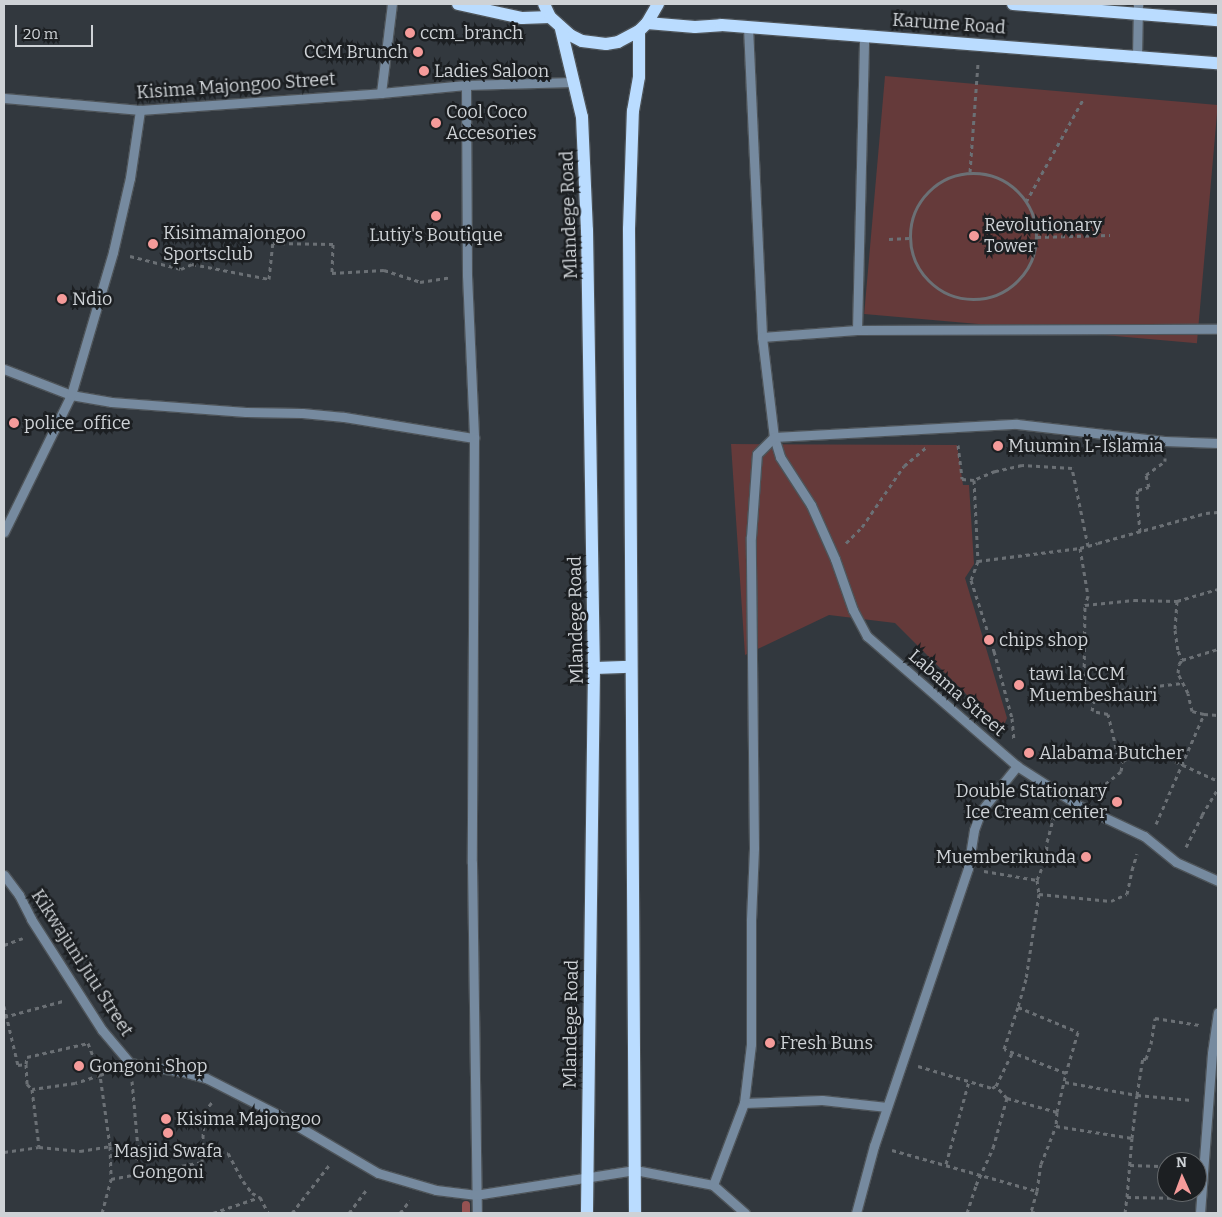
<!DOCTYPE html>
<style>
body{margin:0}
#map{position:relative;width:1222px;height:1217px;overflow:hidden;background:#32383e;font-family:Bitter,serif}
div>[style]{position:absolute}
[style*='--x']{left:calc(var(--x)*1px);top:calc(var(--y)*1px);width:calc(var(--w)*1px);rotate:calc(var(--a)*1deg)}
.green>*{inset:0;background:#653a3a;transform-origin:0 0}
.stream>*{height:8px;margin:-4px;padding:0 4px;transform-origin:4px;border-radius:4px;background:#955252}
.path>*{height:3px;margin-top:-1.5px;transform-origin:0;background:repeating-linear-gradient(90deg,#6b7075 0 4px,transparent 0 8px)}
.path>.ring{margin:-1.5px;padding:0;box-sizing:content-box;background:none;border:3px solid #6b7075;border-radius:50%}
.roads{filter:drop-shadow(1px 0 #4e5459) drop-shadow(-1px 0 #4e5459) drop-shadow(0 1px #4e5459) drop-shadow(0 -1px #4e5459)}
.minor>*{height:9px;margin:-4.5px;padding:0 4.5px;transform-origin:4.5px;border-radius:4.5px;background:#768a9f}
.major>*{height:12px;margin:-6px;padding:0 6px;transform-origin:6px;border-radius:6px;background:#badcff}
.dots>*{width:14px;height:14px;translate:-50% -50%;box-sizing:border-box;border:2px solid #1c1f22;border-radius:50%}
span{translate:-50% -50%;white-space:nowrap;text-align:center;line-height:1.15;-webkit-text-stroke:5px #1c1f22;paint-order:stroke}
.street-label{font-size:18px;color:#ced2d6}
.poi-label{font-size:18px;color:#ced2d6}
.left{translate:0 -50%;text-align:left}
.right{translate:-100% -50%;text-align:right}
.frame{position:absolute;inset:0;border:5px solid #ced2d6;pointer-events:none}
.north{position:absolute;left:1157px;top:1152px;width:50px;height:50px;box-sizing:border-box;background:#1c1f22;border:1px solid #63676a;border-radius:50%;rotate:358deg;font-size:14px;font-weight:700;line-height:20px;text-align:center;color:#ced2d6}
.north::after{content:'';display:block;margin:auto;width:18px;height:22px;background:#f59b9a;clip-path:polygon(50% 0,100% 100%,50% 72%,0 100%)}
.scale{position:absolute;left:15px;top:25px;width:78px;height:22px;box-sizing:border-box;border:2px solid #ced2d6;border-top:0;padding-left:6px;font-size:15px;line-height:18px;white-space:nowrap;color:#ced2d6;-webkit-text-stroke:4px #1c1f22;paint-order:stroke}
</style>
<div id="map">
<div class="green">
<i style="left:885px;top:76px;width:334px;height:239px;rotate:5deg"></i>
<i style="clip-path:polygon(731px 444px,957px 445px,963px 485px,969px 485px,974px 564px,965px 578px,1007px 718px,1002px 730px,895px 623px,829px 615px,745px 655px)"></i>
</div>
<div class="stream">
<i style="--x:466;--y:1213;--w:8;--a:-90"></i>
</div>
<div class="path">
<i style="--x:970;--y:172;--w:109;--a:-85.8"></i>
<i class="ring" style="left:910px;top:173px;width:123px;height:123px"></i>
<i style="--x:1026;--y:202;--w:119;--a:-60.9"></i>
<i style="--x:1037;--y:237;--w:73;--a:-1.6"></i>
<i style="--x:889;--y:239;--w:20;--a:-3"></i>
<i style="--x:130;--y:256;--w:53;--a:14.3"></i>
<i style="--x:181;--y:269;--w:12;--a:-24"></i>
<i style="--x:192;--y:264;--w:78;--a:11"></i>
<i style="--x:269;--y:279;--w:36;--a:-84"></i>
<i style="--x:273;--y:243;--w:60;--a:1"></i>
<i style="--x:333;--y:244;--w:29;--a:92"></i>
<i style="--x:332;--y:273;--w:52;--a:-3.3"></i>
<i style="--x:384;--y:270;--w:38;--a:18"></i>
<i style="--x:420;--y:282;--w:31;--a:-9"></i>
<i style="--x:958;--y:445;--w:34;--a:83"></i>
<i style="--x:962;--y:479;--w:12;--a:5"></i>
<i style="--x:1140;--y:532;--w:38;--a:-95"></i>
<i style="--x:1137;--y:494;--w:4;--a:-76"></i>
<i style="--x:1138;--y:490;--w:11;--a:-15"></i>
<i style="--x:1149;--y:487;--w:12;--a:-104"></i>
<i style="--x:1146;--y:475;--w:24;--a:-36"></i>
<i style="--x:1165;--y:461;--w:3;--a:-90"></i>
<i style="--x:846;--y:543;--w:23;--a:-45"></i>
<i style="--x:862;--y:527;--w:74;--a:-55.5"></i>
<i style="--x:904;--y:466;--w:30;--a:-40"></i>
<i style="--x:1088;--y:546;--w:80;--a:-101.6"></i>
<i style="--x:1072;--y:468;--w:50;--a:-176.6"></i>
<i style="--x:1022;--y:465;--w:28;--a:167"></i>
<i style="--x:995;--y:471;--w:23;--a:157"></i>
<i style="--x:974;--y:480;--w:81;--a:87.2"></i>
<i style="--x:978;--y:561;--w:103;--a:-7.3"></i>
<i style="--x:1080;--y:548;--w:8;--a:-14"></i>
<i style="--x:1088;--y:546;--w:10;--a:-17"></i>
<i style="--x:1098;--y:543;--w:112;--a:-15.5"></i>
<i style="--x:1206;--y:513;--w:12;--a:-5"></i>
<i style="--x:1080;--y:548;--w:49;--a:80.5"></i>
<i style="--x:1088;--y:596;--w:9;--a:108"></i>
<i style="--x:978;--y:561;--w:20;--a:110"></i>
<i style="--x:971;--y:580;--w:75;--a:72.1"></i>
<i style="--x:994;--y:651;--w:69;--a:75"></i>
<i style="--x:1012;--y:718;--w:23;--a:85"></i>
<i style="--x:1177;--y:601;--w:29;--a:94"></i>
<i style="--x:1175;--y:630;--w:21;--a:82"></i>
<i style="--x:1178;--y:651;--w:9;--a:63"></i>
<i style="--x:1095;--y:696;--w:18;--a:-16"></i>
<i style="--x:1112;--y:691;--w:71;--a:-6.4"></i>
<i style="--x:1204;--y:714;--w:12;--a:-166"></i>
<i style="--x:1192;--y:711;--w:18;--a:-103"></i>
<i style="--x:1188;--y:693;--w:22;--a:-117"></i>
<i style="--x:1178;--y:673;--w:9;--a:-84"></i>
<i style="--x:1179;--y:664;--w:5;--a:-53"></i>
<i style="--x:1182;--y:660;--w:38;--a:-17"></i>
<i style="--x:1123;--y:761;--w:7;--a:-135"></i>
<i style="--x:1118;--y:756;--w:43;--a:-103.4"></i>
<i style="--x:1108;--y:714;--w:16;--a:-169"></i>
<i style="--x:1092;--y:711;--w:15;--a:-79"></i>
<i style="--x:1095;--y:696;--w:17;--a:-130"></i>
<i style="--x:1084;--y:683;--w:78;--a:-89.3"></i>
<i style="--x:1085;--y:605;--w:49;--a:-5.8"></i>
<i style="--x:1134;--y:600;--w:43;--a:1.3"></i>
<i style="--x:1177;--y:601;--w:43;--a:-16.3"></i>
<i style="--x:1093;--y:794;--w:36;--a:-39"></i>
<i style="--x:1121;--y:771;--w:10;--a:-79"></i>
<i style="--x:1123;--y:761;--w:26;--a:-29"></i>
<i style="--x:1146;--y:748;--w:79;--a:24.6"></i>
<i style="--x:1000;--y:815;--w:24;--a:-2"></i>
<i style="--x:1024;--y:814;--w:29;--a:10"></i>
<i style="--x:1156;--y:824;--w:120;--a:-66.4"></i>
<i style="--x:1204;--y:714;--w:14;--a:4"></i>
<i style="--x:1186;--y:847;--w:36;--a:-63"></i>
<i style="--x:1202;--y:815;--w:31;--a:-59"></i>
<i style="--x:984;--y:871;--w:54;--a:9.6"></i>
<i style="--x:1037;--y:880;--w:14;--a:82"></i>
<i style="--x:1039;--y:894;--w:86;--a:98.7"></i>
<i style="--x:1026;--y:979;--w:29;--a:106"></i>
<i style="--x:1037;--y:880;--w:24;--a:-68"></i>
<i style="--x:1046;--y:858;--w:16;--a:-86"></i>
<i style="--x:1047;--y:842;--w:24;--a:-75"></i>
<i style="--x:1053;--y:819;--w:9;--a:-27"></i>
<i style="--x:1039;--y:894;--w:72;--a:5.6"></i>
<i style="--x:1111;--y:901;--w:17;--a:-24"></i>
<i style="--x:1127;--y:894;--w:25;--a:-78"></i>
<i style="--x:1132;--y:870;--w:17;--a:-73"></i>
<i style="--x:4;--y:945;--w:20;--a:-20"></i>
<i style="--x:4;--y:1006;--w:61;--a:76.7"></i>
<i style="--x:18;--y:1065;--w:8;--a:-7"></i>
<i style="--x:26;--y:1064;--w:20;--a:87"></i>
<i style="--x:27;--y:1084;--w:7;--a:45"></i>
<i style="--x:4;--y:1017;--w:61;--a:-15.2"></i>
<i style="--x:26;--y:1064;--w:7;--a:-82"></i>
<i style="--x:27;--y:1057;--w:63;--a:-12.9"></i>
<i style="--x:88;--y:1043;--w:34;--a:69"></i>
<i style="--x:100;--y:1075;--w:26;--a:162"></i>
<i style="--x:75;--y:1083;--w:43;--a:172.1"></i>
<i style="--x:32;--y:1089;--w:58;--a:83.1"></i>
<i style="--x:918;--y:1066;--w:77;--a:16.6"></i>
<i style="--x:992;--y:1088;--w:4;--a:-27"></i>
<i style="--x:132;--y:1081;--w:67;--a:84.9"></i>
<i style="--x:138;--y:1148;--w:26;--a:97"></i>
<i style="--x:1065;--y:1082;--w:73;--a:10.2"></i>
<i style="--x:1137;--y:1095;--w:36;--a:-81"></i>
<i style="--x:1143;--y:1059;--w:3;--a:0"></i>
<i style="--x:1146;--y:1059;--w:16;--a:-72"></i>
<i style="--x:1151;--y:1044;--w:26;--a:-81"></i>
<i style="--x:1155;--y:1018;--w:45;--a:9"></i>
<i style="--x:996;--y:1086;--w:37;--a:-64"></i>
<i style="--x:1007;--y:1098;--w:52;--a:15.6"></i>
<i style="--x:1057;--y:1112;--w:14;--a:94"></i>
<i style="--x:1057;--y:1112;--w:40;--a:-77"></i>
<i style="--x:1066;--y:1073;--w:66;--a:-158.8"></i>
<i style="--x:1004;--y:1049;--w:44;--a:-71.6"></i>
<i style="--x:1018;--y:1007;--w:65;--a:22.6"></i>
<i style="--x:1078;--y:1032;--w:43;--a:106.3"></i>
<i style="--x:110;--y:1146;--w:72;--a:-98"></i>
<i style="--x:100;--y:1075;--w:14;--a:-21"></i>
<i style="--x:892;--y:1150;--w:151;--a:15.8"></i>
<i style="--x:1037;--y:1191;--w:22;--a:106"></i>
<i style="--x:1031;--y:1212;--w:8;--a:7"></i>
<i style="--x:4;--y:1152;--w:35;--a:-8"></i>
<i style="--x:39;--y:1147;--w:41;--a:5.6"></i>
<i style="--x:80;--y:1151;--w:30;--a:-9"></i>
<i style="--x:110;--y:1146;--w:33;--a:88"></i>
<i style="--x:111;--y:1179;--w:93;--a:-10.6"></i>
<i style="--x:202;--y:1162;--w:50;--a:-87.7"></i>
<i style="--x:204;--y:1112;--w:14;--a:-51"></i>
<i style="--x:203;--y:1154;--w:25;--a:-2"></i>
<i style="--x:228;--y:1153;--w:32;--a:62"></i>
<i style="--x:243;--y:1181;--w:15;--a:53"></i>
<i style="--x:252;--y:1193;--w:9;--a:27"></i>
<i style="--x:260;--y:1197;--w:18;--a:63"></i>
<i style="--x:946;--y:1164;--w:86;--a:-74.5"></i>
<i style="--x:1130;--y:1165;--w:37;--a:2"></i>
<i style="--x:1037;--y:1191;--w:27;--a:-82"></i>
<i style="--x:1041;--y:1164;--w:41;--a:-68.5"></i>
<i style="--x:1056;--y:1126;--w:77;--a:9"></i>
<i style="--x:1132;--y:1138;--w:43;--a:-83.4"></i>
<i style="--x:1137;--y:1095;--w:55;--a:5.2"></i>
<i style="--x:1127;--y:1197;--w:59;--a:-85.2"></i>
<i style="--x:102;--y:1213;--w:35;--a:-75"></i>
<i style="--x:213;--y:1213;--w:50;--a:-18.8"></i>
<i style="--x:292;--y:1213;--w:62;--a:-52.2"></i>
<i style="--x:349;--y:1213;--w:31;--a:-53"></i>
<i style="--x:400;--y:1213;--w:16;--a:-52"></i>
<i style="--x:967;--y:1213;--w:29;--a:-72"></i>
<i style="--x:976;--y:1185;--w:41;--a:-65.3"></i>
<i style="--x:993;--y:1148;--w:52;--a:-74.4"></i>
<i style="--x:1007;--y:1098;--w:16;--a:-133"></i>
<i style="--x:1125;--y:1213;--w:16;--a:-83"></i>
<i style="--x:1127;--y:1197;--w:58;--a:1"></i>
</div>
<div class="roads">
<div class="minor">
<i style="--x:748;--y:27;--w:310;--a:87.4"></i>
<i style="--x:762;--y:337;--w:95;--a:-4.2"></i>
<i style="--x:857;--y:330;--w:361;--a:-0.2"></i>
<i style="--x:1137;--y:57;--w:53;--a:-88.9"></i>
<i style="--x:466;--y:85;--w:190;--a:89.7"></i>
<i style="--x:467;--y:275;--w:163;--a:87.5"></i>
<i style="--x:474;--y:438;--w:425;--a:90.3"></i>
<i style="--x:472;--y:863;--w:350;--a:89.2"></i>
<i style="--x:381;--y:93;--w:85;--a:-5.4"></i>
<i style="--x:466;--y:85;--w:107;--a:-1.6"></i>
<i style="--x:4;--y:98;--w:137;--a:5"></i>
<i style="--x:140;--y:110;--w:242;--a:-4"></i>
<i style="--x:381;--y:93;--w:90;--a:-83"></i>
<i style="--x:857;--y:330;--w:294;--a:-88.6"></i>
<i style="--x:762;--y:337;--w:101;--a:83.2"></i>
<i style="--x:774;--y:437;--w:21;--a:73"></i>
<i style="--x:780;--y:457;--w:57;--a:57.1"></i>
<i style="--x:811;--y:505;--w:59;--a:66"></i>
<i style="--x:835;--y:559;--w:54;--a:70.6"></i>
<i style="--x:853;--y:610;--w:30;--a:62"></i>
<i style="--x:867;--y:636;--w:198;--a:40.9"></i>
<i style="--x:1017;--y:766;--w:72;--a:32.6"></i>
<i style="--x:1078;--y:805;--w:73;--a:25.2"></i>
<i style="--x:1144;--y:836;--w:41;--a:39.1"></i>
<i style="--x:1176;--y:862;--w:46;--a:24.3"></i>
<i style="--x:4;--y:369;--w:72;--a:21.2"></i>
<i style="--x:71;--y:395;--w:41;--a:9.9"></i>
<i style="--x:111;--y:402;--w:135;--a:4.2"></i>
<i style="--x:246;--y:412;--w:56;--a:1"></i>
<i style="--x:302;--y:413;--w:42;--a:5.4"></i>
<i style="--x:344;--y:417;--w:132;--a:9.2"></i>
<i style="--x:4;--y:532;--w:153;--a:-63.9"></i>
<i style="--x:71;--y:395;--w:149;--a:-73.6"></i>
<i style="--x:113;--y:252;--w:76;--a:-77.1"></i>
<i style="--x:130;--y:178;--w:69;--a:-81.6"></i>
<i style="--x:4;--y:875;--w:25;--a:53"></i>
<i style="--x:19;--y:895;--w:27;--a:63"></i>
<i style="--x:31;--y:919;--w:132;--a:57.4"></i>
<i style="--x:102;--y:1030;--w:43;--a:49.7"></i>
<i style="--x:130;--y:1063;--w:54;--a:9.6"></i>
<i style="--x:183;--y:1072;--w:24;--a:15"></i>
<i style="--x:206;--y:1078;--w:80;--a:26.9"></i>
<i style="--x:277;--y:1114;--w:117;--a:30.3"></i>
<i style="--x:378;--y:1173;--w:60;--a:16.3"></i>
<i style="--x:436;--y:1190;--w:39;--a:7"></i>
<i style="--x:475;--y:1195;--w:162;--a:-8.9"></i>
<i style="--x:635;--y:1170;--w:79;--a:10.9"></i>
<i style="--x:713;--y:1185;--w:43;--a:41.2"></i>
<i style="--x:744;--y:1103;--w:59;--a:-83.2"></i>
<i style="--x:751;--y:1044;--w:124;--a:-90"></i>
<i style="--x:751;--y:920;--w:72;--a:-87.6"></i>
<i style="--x:754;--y:848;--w:311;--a:-90.6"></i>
<i style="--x:751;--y:537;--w:83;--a:-85.9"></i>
<i style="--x:757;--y:454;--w:24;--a:-45"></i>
<i style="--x:774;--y:437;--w:243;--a:-3.1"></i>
<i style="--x:1017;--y:424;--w:148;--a:6.6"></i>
<i style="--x:1164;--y:441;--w:54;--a:2.1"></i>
<i style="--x:713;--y:1185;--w:88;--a:-69.3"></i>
<i style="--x:744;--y:1103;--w:78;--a:-2.2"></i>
<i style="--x:822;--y:1100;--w:65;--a:6.1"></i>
<i style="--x:856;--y:1213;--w:69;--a:-75"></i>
<i style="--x:874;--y:1146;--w:293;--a:-71.3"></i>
<i style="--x:968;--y:868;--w:38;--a:-81"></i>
<i style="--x:974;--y:830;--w:20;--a:-70"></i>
<i style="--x:981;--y:811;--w:58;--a:-51.3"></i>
<i style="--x:1200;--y:1213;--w:160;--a:-85.7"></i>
<i style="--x:1212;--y:1053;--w:41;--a:-81.7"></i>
</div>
<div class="major">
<i style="--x:458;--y:4;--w:66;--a:12.3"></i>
<i style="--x:522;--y:18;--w:28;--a:-2"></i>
<i style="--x:544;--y:4;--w:14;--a:65"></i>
<i style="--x:550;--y:17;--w:27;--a:42"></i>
<i style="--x:570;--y:35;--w:13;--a:27"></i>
<i style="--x:582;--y:41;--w:24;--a:7"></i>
<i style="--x:606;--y:44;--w:12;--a:-9"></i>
<i style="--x:618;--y:42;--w:24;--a:-28"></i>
<i style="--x:639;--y:31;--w:11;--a:-45"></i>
<i style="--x:647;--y:23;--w:22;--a:-60"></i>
<i style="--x:1013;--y:4;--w:206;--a:4.5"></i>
<i style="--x:647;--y:23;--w:48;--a:4.8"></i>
<i style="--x:695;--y:27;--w:26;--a:-4"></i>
<i style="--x:721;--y:25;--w:498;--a:4.4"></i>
<i style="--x:561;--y:29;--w:90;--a:76.6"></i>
<i style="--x:582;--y:117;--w:113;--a:87.5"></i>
<i style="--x:587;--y:230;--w:438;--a:89.1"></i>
<i style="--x:594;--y:668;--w:545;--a:90.74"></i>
<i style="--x:594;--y:668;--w:37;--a:-2"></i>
<i style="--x:635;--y:1213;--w:984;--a:-90.35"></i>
<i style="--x:629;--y:229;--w:118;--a:-88.1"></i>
<i style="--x:633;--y:111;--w:35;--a:-80"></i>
<i style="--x:639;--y:77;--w:46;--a:-90"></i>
</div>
</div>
<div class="dots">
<i style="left:410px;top:33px;background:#f59b9a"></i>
<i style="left:418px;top:52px;background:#f59b9a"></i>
<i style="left:424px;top:71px;background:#f59b9a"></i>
<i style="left:436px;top:123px;background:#f59b9a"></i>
<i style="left:436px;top:216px;background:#f59b9a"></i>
<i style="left:974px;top:236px;background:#f59b9a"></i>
<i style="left:153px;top:244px;background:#f59b9a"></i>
<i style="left:62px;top:299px;background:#f59b9a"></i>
<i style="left:14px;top:423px;background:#f59b9a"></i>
<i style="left:998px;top:446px;background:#f59b9a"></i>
<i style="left:989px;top:640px;background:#f59b9a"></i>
<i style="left:1019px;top:685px;background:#f59b9a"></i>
<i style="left:1029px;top:753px;background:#f59b9a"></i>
<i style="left:1117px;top:802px;background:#f59b9a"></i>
<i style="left:1086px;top:857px;background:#f59b9a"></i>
<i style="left:770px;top:1043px;background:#f59b9a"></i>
<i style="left:79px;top:1066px;background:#f59b9a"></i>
<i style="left:166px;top:1119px;background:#f59b9a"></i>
<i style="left:168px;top:1133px;background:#f59b9a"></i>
</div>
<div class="street-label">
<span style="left:949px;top:24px;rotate:4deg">Karume Road</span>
<span style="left:236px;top:86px;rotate:-4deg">Kisima Majongoo Street</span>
<span style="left:569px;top:215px;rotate:-92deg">Mlandege Road</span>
<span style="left:576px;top:620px;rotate:-91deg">Mlandege Road</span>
<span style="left:957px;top:693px;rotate:41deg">Labama Street</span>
<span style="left:82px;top:963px;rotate:57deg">Kikwajuni Juu Street</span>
<span style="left:571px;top:1024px;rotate:-89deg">Mlandege Road</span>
</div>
<div class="poi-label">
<span class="left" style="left:420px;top:33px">ccm_branch</span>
<span class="right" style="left:408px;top:52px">CCM Brunch</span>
<span class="left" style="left:434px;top:71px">Ladies Saloon</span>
<span class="left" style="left:446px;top:123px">Cool Coco<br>Accesories</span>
<span class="left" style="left:984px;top:236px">Revolutionary<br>Tower</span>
<span class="left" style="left:163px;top:244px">Kisimamajongoo<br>Sportsclub</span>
<span style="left:436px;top:235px">Lutiy's Boutique</span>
<span class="left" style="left:72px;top:299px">Ndio</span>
<span class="left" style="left:24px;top:423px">police_office</span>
<span class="left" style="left:1008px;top:446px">Muumin L-Islamia</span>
<span class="left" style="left:999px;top:640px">chips shop</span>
<span class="left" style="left:1029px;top:685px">tawi la CCM<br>Muembeshauri</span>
<span class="left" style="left:1039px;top:753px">Alabama Butcher</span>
<span class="right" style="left:1107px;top:802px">Double Stationary<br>Ice Cream center</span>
<span class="right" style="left:1076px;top:857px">Muemberikunda</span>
<span class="left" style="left:780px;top:1043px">Fresh Buns</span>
<span class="left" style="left:89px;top:1066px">Gongoni Shop</span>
<span class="left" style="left:176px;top:1119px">Kisima Majongoo</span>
<span style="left:168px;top:1162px">Masjid Swafa<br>Gongoni</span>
</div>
<div class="frame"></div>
<div class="north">N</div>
<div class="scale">20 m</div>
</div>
